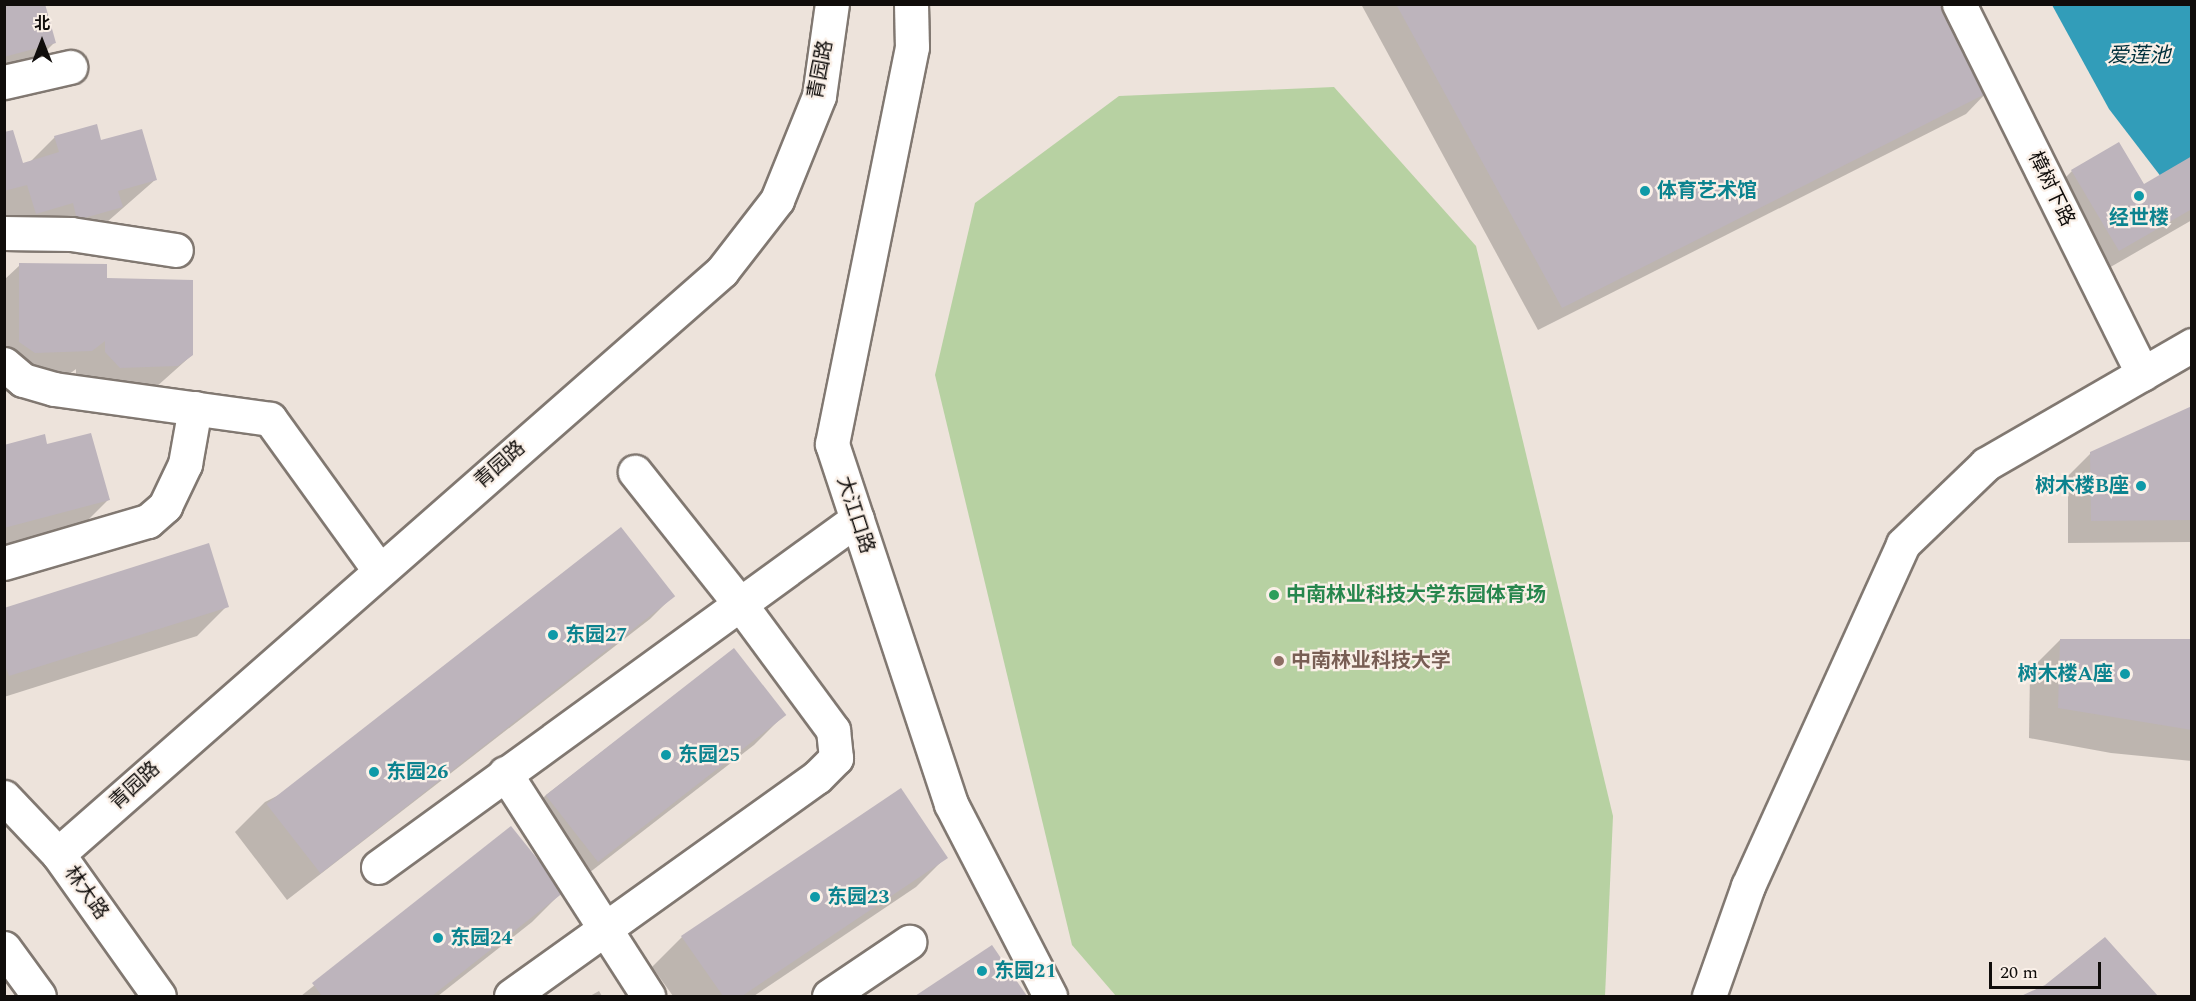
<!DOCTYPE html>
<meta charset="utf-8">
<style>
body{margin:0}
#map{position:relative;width:2196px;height:1001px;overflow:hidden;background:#ede3db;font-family:Spectral,"Noto Sans SC",serif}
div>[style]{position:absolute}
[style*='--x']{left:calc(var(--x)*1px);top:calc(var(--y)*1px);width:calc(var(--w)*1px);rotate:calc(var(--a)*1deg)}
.green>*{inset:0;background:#b7d1a2}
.water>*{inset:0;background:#329db9}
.shadow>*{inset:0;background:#0003}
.building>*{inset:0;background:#bdb4bc;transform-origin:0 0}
.roads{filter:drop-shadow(2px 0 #817871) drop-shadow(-2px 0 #817871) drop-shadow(0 2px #817871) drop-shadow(0 -2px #817871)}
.minor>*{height:33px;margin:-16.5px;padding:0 16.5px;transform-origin:16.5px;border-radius:16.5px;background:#fff}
.major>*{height:33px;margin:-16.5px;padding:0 16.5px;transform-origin:16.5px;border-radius:16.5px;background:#fff}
.dots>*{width:16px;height:16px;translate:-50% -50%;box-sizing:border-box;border:3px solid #faf0e8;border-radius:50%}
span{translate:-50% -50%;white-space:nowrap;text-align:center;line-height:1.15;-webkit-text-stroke:4.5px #faf0e8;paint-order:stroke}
.street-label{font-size:20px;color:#100d0b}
.culture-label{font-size:20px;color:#0d838f;font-weight:700}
.left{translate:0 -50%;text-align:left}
.right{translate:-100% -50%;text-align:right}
.leisure-label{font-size:20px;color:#27864d;font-weight:700}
.education-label{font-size:20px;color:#785e54;font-weight:700}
.water-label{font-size:21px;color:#00303c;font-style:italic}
.frame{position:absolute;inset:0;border:6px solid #100d0b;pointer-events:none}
.north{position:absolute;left:12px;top:12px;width:60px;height:60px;-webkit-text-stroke:4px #faf0e8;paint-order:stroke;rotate:0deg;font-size:16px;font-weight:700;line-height:24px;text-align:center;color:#100d0b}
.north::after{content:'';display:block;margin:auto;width:21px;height:27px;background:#100d0b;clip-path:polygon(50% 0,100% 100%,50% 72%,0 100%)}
.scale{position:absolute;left:1989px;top:962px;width:112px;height:27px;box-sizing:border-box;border:3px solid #100d0b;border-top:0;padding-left:8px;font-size:18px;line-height:21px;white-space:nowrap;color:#100d0b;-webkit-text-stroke:4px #faf0e8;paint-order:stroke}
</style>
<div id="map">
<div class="green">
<i style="clip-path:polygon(1334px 87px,1476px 246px,1613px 816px,1605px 996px,1116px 996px,1072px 945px,935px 375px,975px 203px,1119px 96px)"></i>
</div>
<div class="water">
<i style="clip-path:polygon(2052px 5px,2191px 5px,2191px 186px,2175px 195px,2109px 109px)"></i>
</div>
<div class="shadow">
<i style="clip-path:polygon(4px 4px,54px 43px,24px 73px,4px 78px)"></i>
<i style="clip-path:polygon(1361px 4px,1943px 4px,1989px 90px,1966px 114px,1538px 330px)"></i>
<i style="clip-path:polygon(4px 134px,22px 164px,30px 162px,55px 137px,100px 142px,155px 180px,91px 236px,4px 239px)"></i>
<i style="clip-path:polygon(2192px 158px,2192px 220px,2088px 280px,2042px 201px,2072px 171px,2143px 186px)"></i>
<i style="clip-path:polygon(20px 265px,105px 280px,192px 355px,146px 396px,76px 382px,76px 369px,60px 381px,4px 382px,4px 280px)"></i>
<i style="clip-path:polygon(2192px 408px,2192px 542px,2068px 543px,2068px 476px,2091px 453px)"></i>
<i style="clip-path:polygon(4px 446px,46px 446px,108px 500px,78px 530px,4px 550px)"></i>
<i style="clip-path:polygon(673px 596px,650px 619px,287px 900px,235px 832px,265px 802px)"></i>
<i style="clip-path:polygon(227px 606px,197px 636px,4px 697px,4px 609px)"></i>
<i style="clip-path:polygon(2060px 640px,2192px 641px,2192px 761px,2111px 753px,2029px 738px,2030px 670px)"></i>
<i style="clip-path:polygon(734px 650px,784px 715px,754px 745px,567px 890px,516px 825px,546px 795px)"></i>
<i style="clip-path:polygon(511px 828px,562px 892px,532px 922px,438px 996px,301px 996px)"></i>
<i style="clip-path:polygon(946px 857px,916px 887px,754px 996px,673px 996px,652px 967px,682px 937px)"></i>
<i style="clip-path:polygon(992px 947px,1025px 996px,918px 996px)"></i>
<i style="clip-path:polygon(2046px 986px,2155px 996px,2024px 996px)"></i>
<i style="clip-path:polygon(599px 991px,602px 996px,590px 996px)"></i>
</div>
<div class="building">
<i style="clip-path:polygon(4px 4px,45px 4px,56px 43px,4px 57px)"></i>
<i style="clip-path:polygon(1396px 4px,1945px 4px,1991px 91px,1562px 308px)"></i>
<i style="clip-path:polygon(97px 124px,101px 140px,142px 129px,157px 180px,118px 191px,123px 207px,77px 220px,73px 203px,36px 214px,27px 185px,4px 191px,4px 132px,13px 130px,23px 163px,59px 152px,54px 136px)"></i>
<i style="clip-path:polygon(2119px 142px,2144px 184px,2192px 156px,2192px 209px,2119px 251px,2071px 170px)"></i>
<i style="clip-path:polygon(19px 263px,107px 264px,107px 278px,193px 280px,193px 355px,178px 366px,120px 368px,105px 352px,105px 341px,92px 351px,35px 353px,19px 342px)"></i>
<i style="clip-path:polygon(2192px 406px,2192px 520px,2091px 521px,2090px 452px)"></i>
<i style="clip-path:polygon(91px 433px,110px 500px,4px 528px,4px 445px,45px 434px,47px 444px)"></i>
<i style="left:621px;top:527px;width:88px;height:450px;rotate:52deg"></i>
<i style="clip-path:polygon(209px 543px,229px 607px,9px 676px,4px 663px,4px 608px)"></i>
<i style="clip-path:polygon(2060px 639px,2192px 639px,2192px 730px,2058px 708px)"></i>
<i style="left:734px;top:648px;width:85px;height:239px;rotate:52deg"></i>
<i style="clip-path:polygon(901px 788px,948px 858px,742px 996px,723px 996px,681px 936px)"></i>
<i style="clip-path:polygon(511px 826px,564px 892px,432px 996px,322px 996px,312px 983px)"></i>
<i style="clip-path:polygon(2105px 937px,2158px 996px,2021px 996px,2045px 985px)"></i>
<i style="clip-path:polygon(992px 945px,1027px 996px,915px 996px)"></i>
</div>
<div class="roads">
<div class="minor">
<i style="--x:911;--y:4;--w:43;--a:88.7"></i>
<i style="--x:912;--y:47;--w:405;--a:101.4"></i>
<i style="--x:832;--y:444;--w:379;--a:71.7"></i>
<i style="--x:951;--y:804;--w:216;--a:62.7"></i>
<i style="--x:1959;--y:4;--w:413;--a:63.6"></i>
<i style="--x:4;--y:82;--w:68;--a:-12.8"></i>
<i style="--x:4;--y:233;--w:67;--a:0.9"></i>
<i style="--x:71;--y:234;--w:106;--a:8.7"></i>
<i style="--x:4;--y:364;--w:25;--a:40"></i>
<i style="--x:23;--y:380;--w:32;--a:16"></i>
<i style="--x:54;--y:389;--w:218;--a:7.9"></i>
<i style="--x:270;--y:419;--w:185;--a:54.2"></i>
<i style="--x:4;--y:563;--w:150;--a:-16.3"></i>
<i style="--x:148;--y:521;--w:23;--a:-41"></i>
<i style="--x:165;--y:506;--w:47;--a:-64.5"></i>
<i style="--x:185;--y:464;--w:57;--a:-79.9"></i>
<i style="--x:505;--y:773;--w:265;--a:57.3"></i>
<i style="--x:58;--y:854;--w:884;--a:-41.28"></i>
<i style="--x:722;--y:271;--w:90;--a:-52.2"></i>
<i style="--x:777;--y:200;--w:112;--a:-68"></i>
<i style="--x:819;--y:96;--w:93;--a:-82"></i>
<i style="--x:378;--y:867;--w:592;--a:-36"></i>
<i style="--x:511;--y:996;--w:376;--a:-35.6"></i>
<i style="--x:817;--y:777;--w:27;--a:-45"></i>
<i style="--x:836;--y:758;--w:28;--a:-96"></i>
<i style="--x:833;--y:730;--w:157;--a:-126.4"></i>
<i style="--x:740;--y:604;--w:169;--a:-128.5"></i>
<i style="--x:829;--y:996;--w:97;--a:-34"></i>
<i style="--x:1709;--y:996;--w:117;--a:-70.5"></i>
<i style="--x:1748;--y:886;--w:375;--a:-65.6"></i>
<i style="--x:1903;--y:544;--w:115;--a:-43.9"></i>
<i style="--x:1986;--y:464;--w:238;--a:-30"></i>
</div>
<div class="major">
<i style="--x:4;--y:797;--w:79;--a:46.5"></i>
<i style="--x:58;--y:854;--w:174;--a:54.6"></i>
<i style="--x:4;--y:948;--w:59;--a:53.9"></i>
</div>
</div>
<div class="dots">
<i style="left:1645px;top:191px;background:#0f9aa8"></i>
<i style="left:2139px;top:196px;background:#0f9aa8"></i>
<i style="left:2141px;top:486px;background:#0f9aa8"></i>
<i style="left:1274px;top:595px;background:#2e9e5b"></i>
<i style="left:553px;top:635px;background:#0f9aa8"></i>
<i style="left:1279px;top:661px;background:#8d6e63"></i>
<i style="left:2125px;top:674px;background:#0f9aa8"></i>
<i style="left:666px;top:755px;background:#0f9aa8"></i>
<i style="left:374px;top:772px;background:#0f9aa8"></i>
<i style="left:815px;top:897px;background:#0f9aa8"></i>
<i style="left:438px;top:938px;background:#0f9aa8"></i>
<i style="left:982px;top:971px;background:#0f9aa8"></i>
</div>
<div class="street-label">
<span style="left:821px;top:70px;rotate:-79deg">青园路</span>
<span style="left:2051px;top:189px;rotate:64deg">樟树下路</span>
<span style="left:500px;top:465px;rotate:-41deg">青园路</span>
<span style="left:855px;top:515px;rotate:72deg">大江口路</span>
<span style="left:135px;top:786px;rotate:-42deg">青园路</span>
<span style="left:86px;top:893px;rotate:55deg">林大路</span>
</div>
<div class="culture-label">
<span class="left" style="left:1657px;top:191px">体育艺术馆</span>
<span style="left:2139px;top:218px">经世楼</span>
<span class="right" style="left:2129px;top:486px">树木楼B座</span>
<span class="left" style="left:565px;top:635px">东园27</span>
<span class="right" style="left:2113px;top:674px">树木楼A座</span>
<span class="left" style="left:678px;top:755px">东园25</span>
<span class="left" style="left:386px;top:772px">东园26</span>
<span class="left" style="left:827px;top:897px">东园23</span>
<span class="left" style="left:450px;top:938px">东园24</span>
<span class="left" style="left:994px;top:971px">东园21</span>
</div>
<div class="leisure-label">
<span class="left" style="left:1286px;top:595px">中南林业科技大学东园体育场</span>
</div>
<div class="education-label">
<span class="left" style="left:1291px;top:661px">中南林业科技大学</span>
</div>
<div class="water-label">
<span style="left:2139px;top:56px">爱莲池</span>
</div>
<div class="frame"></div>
<div class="north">北</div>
<div class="scale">20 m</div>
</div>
